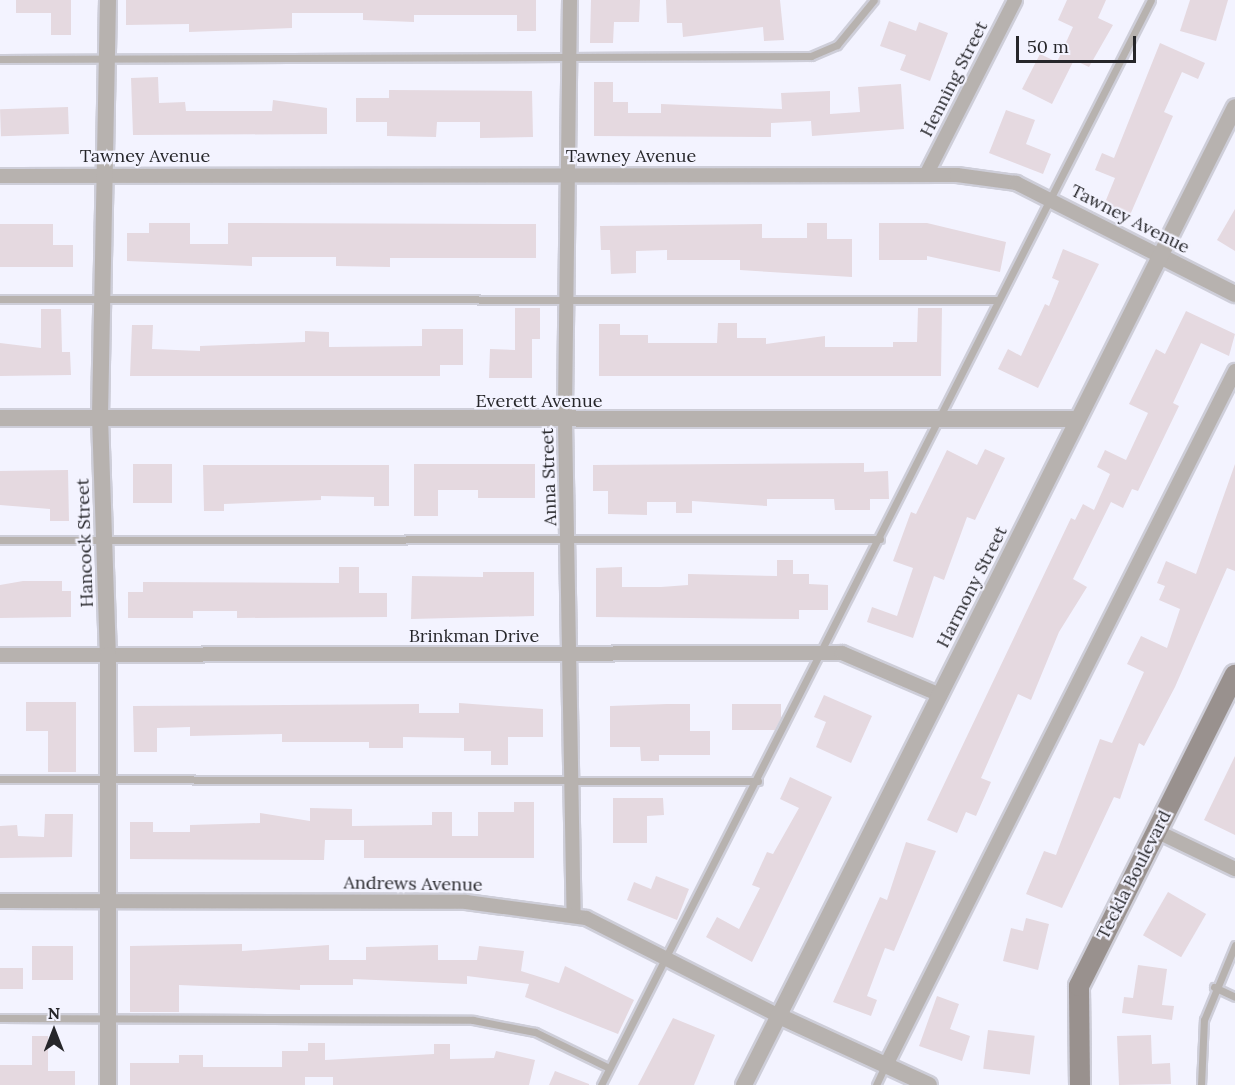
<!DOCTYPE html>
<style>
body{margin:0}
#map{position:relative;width:1235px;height:1085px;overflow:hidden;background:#f3f3ff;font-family:Lora,serif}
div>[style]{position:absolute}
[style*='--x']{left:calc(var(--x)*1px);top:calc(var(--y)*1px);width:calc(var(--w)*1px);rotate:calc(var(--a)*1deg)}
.building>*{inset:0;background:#e5d9e0;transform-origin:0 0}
.roads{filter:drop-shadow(2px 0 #ceced9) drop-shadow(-2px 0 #ceced9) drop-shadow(0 2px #ceced9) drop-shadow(0 -2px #ceced9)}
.service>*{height:7px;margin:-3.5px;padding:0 3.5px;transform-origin:3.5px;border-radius:3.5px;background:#b7b2af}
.minor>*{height:14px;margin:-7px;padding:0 7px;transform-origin:7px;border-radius:7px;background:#b7b2af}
.tertiary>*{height:16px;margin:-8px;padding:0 8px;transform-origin:8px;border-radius:8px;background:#b7b2af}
.secondary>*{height:20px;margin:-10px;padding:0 10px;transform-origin:10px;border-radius:10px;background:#99918e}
span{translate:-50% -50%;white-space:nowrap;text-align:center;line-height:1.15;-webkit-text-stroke:4.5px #f3f3ff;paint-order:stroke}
.street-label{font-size:18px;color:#26262a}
.north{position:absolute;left:24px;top:1001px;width:60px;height:60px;-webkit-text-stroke:4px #f3f3ff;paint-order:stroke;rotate:0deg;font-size:16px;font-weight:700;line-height:24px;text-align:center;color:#26262a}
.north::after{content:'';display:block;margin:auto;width:21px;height:27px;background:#26262a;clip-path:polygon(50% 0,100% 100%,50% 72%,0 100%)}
.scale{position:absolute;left:1016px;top:36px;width:120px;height:27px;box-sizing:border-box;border:3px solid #26262a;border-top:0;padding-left:8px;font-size:18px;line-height:21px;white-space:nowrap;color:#26262a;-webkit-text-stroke:4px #f3f3ff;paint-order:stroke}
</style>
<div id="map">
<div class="building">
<i style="clip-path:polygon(16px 0,71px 0,71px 35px,51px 35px,51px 13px,16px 13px)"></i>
<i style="clip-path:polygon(126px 0,536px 0,536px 31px,517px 31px,517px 15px,414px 15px,414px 22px,363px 20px,363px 13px,292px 13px,292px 28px,189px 32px,189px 24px,126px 25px)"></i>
<i style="clip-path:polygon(591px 0,640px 0,639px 22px,614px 22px,613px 43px,590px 43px)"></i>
<i style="clip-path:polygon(666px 0,780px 0,784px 40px,764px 41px,763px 27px,683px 37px,682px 23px,667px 23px)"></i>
<i style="clip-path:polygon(1067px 0,1106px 0,1098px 18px,1113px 25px,1089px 67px,1074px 60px,1052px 104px,1022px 89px,1040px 54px,1057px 62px,1073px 27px,1058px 20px)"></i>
<i style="clip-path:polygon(1190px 0,1228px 0,1216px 41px,1180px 31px)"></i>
<i style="clip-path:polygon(889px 21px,916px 31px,919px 22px,948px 33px,930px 81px,900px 70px,906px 55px,880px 46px)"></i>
<i style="clip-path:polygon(1160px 43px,1205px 63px,1198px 79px,1182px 72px,1164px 112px,1173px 116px,1130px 215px,1104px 205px,1115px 178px,1095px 170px,1102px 153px,1114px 158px)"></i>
<i style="clip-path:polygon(158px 77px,159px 103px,185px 102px,186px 111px,272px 111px,273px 100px,327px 108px,327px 134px,133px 135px,131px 78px)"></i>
<i style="clip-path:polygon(594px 82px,613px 82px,613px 102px,628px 102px,628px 113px,661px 113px,661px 104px,782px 109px,781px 93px,830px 91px,830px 114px,860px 112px,858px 87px,901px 84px,904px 129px,812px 136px,811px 121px,771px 123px,771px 137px,594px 136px)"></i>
<i style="clip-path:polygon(389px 90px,532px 91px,533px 137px,480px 138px,480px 122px,437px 122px,436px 137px,387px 136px,387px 122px,356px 122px,356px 98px,389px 98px)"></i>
<i style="left:68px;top:107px;width:27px;height:68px;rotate:88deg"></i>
<i style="clip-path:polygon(1006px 110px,1035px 120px,1026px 144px,1051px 154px,1043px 174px,989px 153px)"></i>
<i style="clip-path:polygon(1235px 209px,1235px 251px,1217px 240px)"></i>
<i style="clip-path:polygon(149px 223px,190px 223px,190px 244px,228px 244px,228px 223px,536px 224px,536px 258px,390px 258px,390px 267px,336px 266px,336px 257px,252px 257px,252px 266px,127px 261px,127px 233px,149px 233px)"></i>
<i style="clip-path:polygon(807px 223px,827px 223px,827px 239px,852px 239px,852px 277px,740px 270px,740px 260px,667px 260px,667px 250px,636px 251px,636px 273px,611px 274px,610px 250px,601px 250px,600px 226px,762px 224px,762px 238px,807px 238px)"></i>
<i style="clip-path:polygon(879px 223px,927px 223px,1006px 242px,1000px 272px,927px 256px,927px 260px,879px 260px)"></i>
<i style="clip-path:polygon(0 224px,53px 224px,53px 245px,73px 245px,73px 267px,0 267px)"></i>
<i style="clip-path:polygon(1063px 249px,1099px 264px,1038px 388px,998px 369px,1008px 349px,1021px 356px,1045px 304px,1049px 306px,1059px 281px,1052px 278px)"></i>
<i style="clip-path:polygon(515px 308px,540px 308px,540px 339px,532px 339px,532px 378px,489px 378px,490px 349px,515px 350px)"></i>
<i style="clip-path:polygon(918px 308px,942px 308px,941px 376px,599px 376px,599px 324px,620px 324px,620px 335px,648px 335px,648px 343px,717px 343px,718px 323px,737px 323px,737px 338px,766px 338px,766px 344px,825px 336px,825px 347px,893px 347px,893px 342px,917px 342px)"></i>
<i style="clip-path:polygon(41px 309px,61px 309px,62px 352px,70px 352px,71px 375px,0 376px,0 343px,41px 348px)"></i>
<i style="clip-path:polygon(1186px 311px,1235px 334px,1229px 356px,1201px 343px,1173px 403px,1179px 406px,1138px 491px,1132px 489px,1123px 508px,1111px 502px,1073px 579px,1087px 587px,1059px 632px,1031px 700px,1018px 694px,981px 778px,991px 782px,976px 816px,966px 812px,957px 833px,927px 820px,1071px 518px,1075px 520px,1083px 504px,1094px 510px,1110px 474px,1097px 467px,1105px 450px,1126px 460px,1148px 413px,1129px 404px,1156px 349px,1165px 354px)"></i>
<i style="clip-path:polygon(132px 325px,153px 325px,152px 349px,200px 351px,200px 346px,305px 342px,305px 331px,329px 332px,329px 347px,422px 346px,422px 329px,463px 329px,463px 365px,440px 365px,440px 376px,130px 376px)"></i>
<i style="clip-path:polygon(985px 449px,1005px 458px,975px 520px,967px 517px,944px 580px,934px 576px,913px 638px,867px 622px,872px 607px,897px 616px,913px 568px,893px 561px,911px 512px,916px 514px,947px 450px,977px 465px)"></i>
<i style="clip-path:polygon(864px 463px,864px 472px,888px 471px,889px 499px,870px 499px,870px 510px,835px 510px,834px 499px,767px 499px,767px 506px,692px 501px,692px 513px,676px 513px,676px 502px,647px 502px,647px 515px,608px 514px,608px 491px,593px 491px,593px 465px)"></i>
<i style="left:133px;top:464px;width:39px;height:39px"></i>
<i style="clip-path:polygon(414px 464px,535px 464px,535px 498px,478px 498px,478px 490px,438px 490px,438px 516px,414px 516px)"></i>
<i style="clip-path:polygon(1235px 464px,1235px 571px,1227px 568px,1175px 687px,1144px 746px,1139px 743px,1120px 799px,1114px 797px,1062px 908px,1026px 894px,1044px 851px,1056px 855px,1100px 739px,1112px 743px,1144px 672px,1127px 664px,1141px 636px,1167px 648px,1180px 609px,1159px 600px,1165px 586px,1157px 583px,1166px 561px,1196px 574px)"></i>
<i style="clip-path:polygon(203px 465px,389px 465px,389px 506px,374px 506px,374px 497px,321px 496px,321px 500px,224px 504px,224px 511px,204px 511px)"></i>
<i style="clip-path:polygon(68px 470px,69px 521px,50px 521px,50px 509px,0 505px,0 471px)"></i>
<i style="clip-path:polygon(777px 560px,793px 560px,793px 574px,809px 574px,809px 584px,828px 585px,828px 610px,799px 610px,799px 619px,596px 617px,596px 568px,622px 567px,622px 587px,661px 587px,688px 585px,688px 574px,777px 576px)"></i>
<i style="clip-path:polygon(339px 567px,359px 567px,359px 593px,387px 593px,387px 617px,237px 618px,237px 611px,193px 611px,193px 618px,128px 618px,128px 592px,143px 592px,143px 582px,339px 583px)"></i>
<i style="clip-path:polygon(483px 572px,534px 572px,534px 616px,411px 619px,412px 576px,483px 577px)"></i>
<i style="clip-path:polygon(23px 581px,62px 581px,62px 591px,71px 591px,71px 617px,0 618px,0 585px)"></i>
<i style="clip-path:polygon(824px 695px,872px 716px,851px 763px,816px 747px,826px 722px,814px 717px)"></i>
<i style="clip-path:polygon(26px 702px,76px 702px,76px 772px,48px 772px,48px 731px,26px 731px)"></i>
<i style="clip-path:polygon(459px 703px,543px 709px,543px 737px,508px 737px,508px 765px,491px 765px,491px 751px,464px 751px,464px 738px,403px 737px,403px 748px,369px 748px,369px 742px,282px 742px,282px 734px,190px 736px,190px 727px,157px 728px,157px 752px,134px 752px,133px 706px,419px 704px,419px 713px,459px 713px)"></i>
<i style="clip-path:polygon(667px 704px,690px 704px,690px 731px,710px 731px,710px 755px,659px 755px,659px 761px,641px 761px,640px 747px,610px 747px,610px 706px)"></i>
<i style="clip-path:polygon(732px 704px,781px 704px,781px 718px,775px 730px,732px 730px)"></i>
<i style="clip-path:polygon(1235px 756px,1235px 835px,1204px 820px)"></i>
<i style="clip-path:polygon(790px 777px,832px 797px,752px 962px,706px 937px,717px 917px,739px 929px,760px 888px,752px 885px,767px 852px,773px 854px,799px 808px,780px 799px)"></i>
<i style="clip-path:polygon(613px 798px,663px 798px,664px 815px,647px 816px,647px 843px,613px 843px)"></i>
<i style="clip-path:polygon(514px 802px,534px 802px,534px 858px,364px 858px,364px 840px,325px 840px,324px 860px,130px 859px,130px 822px,153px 822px,153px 832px,190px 832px,190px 825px,260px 823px,260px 813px,310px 821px,310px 808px,352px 809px,352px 826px,432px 825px,432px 812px,452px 812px,452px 836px,478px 836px,478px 812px,514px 812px)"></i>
<i style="clip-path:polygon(45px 814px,73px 814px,72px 857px,0 858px,0 826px,17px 825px,18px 836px,44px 837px)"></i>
<i style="clip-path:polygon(906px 842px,936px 851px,894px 951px,885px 948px,867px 996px,877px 1000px,871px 1016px,833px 1002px,880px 897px,887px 900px)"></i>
<i style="clip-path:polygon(656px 876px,689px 889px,677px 920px,627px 900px,634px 882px,651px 889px)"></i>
<i style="left:1168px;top:892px;width:44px;height:50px;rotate:30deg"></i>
<i style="clip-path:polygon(1026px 918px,1049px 924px,1038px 970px,1003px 961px,1011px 928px,1023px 931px)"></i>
<i style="clip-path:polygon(242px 944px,242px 951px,329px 945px,329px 960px,366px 960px,366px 947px,438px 945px,438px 960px,477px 960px,479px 946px,524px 951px,521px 971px,559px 983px,565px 966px,634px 1000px,618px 1034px,525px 997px,529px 984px,467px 976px,467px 984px,353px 979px,353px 985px,300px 985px,300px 990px,179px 985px,179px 1012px,130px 1012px,130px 946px)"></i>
<i style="left:32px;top:946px;width:41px;height:34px"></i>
<i style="clip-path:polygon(1138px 965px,1167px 969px,1162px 1005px,1174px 1006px,1172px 1020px,1122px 1013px,1124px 997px,1133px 998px)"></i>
<i style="left:0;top:968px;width:23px;height:21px"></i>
<i style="clip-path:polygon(937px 996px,959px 1004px,950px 1029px,970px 1036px,962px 1061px,919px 1046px)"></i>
<i style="clip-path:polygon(673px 1018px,715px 1035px,694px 1085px,638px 1085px)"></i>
<i style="left:988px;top:1030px;width:47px;height:39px;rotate:7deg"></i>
<i style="clip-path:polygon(1151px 1035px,1152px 1064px,1170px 1063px,1171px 1084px,1119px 1085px,1117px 1036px)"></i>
<i style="clip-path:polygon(32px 1036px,48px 1036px,48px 1071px,75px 1071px,75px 1085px,0 1085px,0 1065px,32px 1065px)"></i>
<i style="clip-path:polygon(308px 1043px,325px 1043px,325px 1060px,434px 1054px,434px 1044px,450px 1044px,450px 1059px,494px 1058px,496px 1051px,535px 1060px,529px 1085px,333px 1085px,333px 1077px,305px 1077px,305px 1085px,130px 1085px,130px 1063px,179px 1063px,179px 1055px,203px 1055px,203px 1067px,282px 1067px,282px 1051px,308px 1051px)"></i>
<i style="clip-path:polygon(555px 1071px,589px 1084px,589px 1085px,549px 1085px)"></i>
</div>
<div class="roads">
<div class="service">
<i style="--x:0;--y:59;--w:811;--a:-0.21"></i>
<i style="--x:811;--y:56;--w:28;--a:-23"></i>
<i style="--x:837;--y:45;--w:58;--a:-50.6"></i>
<i style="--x:0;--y:299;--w:998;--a:0.06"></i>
<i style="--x:0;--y:540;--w:880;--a:-0.07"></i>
<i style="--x:0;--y:779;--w:758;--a:0.15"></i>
<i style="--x:1214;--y:987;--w:23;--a:25"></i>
<i style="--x:0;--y:1018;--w:473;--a:0.2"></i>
<i style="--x:473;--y:1020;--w:63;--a:11"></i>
<i style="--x:535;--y:1032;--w:82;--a:25.9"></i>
<i style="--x:601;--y:1085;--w:1216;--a:-63.12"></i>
<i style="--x:876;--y:1085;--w:21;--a:-65"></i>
<i style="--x:1201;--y:1085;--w:65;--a:-87.4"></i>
<i style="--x:1204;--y:1020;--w:81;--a:-67.5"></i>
</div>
<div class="minor">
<i style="--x:570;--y:0;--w:421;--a:90.7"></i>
<i style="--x:565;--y:421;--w:495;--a:89"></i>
<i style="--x:926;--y:175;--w:196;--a:-63"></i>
<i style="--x:0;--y:176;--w:957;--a:-0.06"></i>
<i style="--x:957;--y:175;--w:60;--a:7.7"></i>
<i style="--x:1016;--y:183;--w:161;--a:26.9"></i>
<i style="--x:0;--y:655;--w:842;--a:-0.14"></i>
<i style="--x:842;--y:653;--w:107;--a:23.2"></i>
<i style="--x:1156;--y:831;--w:88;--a:25.7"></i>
<i style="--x:0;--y:901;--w:466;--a:0.1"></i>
<i style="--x:466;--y:902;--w:121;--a:7.6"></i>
<i style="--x:586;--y:918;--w:216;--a:26.9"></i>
<i style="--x:886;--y:1065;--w:777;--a:-63.3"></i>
</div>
<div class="tertiary">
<i style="--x:108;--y:0;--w:417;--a:91.1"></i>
<i style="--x:100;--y:417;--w:238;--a:88.1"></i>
<i style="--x:108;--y:655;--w:430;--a:90"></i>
<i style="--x:1160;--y:256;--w:84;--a:26.9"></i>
<i style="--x:0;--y:418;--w:1078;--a:0.05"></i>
<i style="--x:779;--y:1016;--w:165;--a:24.7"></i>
<i style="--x:744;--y:1085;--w:1094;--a:-63.34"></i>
</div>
<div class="secondary">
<i style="--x:1080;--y:1085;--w:99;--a:-90.6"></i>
<i style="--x:1079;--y:986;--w:348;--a:-63.4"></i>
</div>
</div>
<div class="street-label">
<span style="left:954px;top:79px;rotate:-63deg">Henning Street</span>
<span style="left:145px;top:156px">Tawney Avenue</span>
<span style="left:631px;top:156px">Tawney Avenue</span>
<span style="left:1130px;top:219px;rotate:27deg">Tawney Avenue</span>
<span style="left:539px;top:401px">Everett Avenue</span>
<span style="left:549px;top:477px;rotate:-92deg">Anna Street</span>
<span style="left:85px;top:543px;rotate:-92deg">Hancock Street</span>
<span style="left:972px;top:587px;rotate:-63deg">Harmony Street</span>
<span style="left:474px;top:636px">Brinkman Drive</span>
<span style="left:1134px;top:875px;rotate:-63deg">Teckla Boulevard</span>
<span style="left:413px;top:884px;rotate:1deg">Andrews Avenue</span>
</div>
<div class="north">N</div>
<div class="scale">50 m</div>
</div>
